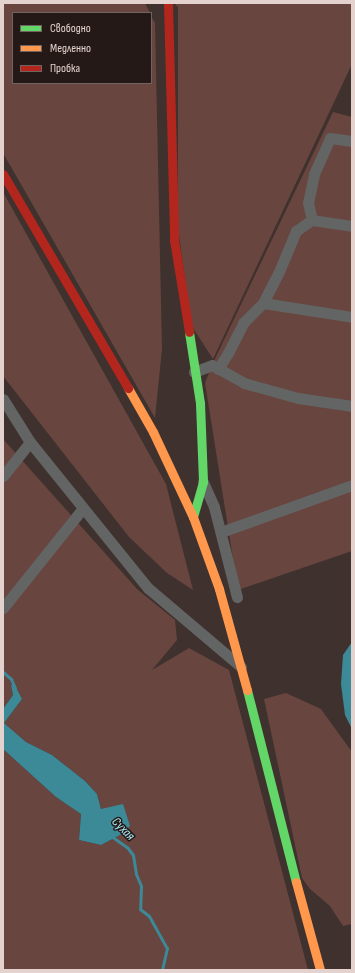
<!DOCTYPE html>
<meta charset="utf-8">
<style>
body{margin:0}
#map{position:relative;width:355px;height:973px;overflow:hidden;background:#3f312e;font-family:"Sofia Sans Condensed",sans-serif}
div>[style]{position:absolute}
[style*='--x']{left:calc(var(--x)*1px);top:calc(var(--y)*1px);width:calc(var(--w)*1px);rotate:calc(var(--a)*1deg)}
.green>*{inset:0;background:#68453e}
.water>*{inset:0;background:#3c8998}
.stream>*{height:3px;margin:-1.5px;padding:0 1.5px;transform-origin:1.5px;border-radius:1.5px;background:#3c8998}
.street>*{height:11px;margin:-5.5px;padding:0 5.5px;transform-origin:5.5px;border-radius:5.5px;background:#636464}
.fast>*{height:9px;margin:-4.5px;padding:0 4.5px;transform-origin:4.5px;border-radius:4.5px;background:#63d668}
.slow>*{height:9px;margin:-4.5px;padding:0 4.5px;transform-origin:4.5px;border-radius:4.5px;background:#ff974d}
.jam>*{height:9px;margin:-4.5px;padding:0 4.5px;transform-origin:4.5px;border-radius:4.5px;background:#b3261e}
span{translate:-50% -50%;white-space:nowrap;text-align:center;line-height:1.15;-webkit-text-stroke:3px #241916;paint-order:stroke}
.water-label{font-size:13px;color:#adeffd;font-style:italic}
.frame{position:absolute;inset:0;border:4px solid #e3d2ce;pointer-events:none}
.legend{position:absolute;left:12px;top:12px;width:140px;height:72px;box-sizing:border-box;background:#241916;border:1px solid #706360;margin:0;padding:5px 7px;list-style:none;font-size:12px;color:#e3d2ce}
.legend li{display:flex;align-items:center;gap:8px;height:20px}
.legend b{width:20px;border:1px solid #706360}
</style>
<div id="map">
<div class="green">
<i style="clip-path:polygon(3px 3px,145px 3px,150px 13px,13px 13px,13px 83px,151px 83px,151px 16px,155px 23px,162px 349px,155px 418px,3px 153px)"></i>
<i style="clip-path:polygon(174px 3px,352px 3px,352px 64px,213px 359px,191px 325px,178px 228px,178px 7px)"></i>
<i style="clip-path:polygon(333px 112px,352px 117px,352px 551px,238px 590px,205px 383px,212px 365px)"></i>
<i style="clip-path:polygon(3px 192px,166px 484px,193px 590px,167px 573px,129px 537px,3px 376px)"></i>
<i style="clip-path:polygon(3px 439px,137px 589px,175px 620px,177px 640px,152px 670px,189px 648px,229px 670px,308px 970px,3px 970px,3px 749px,56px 797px,81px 814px,79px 840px,101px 845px,122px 834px,101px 809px,97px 794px,85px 781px,52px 755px,26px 742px,4px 723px,22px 699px,11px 685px,13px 695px,3px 709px)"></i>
<i style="clip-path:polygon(286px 693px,321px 709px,352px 752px,352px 924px,343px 926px,330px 906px,310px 889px,302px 878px,264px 699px)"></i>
</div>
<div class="water">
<i style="clip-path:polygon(352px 642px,352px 729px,345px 715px,341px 684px,343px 655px)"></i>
<i style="clip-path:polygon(14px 684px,22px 699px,4px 723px,26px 742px,52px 755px,85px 781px,97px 794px,101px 809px,123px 804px,130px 826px,122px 834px,101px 845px,79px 840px,81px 814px,56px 797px,3px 749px,3px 709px,13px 695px,11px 685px)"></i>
</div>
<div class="stream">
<i style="--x:3;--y:672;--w:11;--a:41"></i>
<i style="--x:11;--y:679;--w:10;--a:66"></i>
<i style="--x:111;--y:836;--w:19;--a:35"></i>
<i style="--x:127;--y:847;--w:10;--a:53"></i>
<i style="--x:133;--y:855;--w:19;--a:81"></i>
<i style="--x:136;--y:874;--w:13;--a:67"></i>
<i style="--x:141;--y:886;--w:23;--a:92"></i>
<i style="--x:140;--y:909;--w:11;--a:38"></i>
<i style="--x:149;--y:916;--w:37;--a:61"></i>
<i style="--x:167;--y:948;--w:23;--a:103"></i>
</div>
<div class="street">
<i style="--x:312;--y:220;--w:17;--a:-103"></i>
<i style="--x:308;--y:203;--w:30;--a:-78"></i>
<i style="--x:314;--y:174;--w:39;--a:-66"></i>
<i style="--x:330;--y:138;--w:22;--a:8"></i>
<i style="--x:263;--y:303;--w:90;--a:8.9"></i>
<i style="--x:218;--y:369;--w:19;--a:-58"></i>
<i style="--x:228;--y:353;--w:34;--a:-63"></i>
<i style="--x:243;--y:323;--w:28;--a:-45"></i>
<i style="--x:263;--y:303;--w:33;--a:-63"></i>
<i style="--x:278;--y:274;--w:47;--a:-67.3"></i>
<i style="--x:296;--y:231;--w:19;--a:-35"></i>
<i style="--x:312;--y:220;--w:40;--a:8.5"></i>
<i style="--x:194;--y:372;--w:19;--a:-21"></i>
<i style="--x:212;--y:365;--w:37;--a:29"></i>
<i style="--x:244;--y:383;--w:56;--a:15.5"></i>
<i style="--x:298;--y:398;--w:55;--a:8.4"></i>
<i style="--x:3;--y:399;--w:51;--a:57.9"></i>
<i style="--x:30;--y:442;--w:188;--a:51.1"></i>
<i style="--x:148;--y:588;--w:122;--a:40.3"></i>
<i style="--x:3;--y:476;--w:43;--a:-51.5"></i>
<i style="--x:203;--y:482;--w:27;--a:66"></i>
<i style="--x:214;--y:507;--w:93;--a:75.7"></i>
<i style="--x:221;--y:532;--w:139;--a:-19.7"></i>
<i style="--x:3;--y:608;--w:128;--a:-51.3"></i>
</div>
<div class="fast">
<i style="--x:189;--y:332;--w:72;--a:81.2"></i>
<i style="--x:200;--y:403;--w:79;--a:87.8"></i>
<i style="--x:203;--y:482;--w:36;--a:106"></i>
<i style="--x:247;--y:690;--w:198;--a:75.7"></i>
</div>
<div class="slow">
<i style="--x:128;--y:388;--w:51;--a:60.4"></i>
<i style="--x:153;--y:432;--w:94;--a:64.8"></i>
<i style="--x:193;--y:517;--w:77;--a:70.1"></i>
<i style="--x:219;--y:589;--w:105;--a:74.5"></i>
<i style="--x:296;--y:882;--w:91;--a:74.7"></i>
</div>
<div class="jam">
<i style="--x:168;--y:3;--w:237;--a:88.5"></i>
<i style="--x:174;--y:240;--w:93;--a:80.7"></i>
<i style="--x:3;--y:174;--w:248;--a:59.7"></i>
</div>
<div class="water-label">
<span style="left:123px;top:829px;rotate:45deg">Сухая</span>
</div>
<div class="frame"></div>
<ul class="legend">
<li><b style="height:5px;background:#63d668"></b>Свободно</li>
<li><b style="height:5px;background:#ff974d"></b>Медленно</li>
<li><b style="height:5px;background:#b3261e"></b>Пробка</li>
</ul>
</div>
